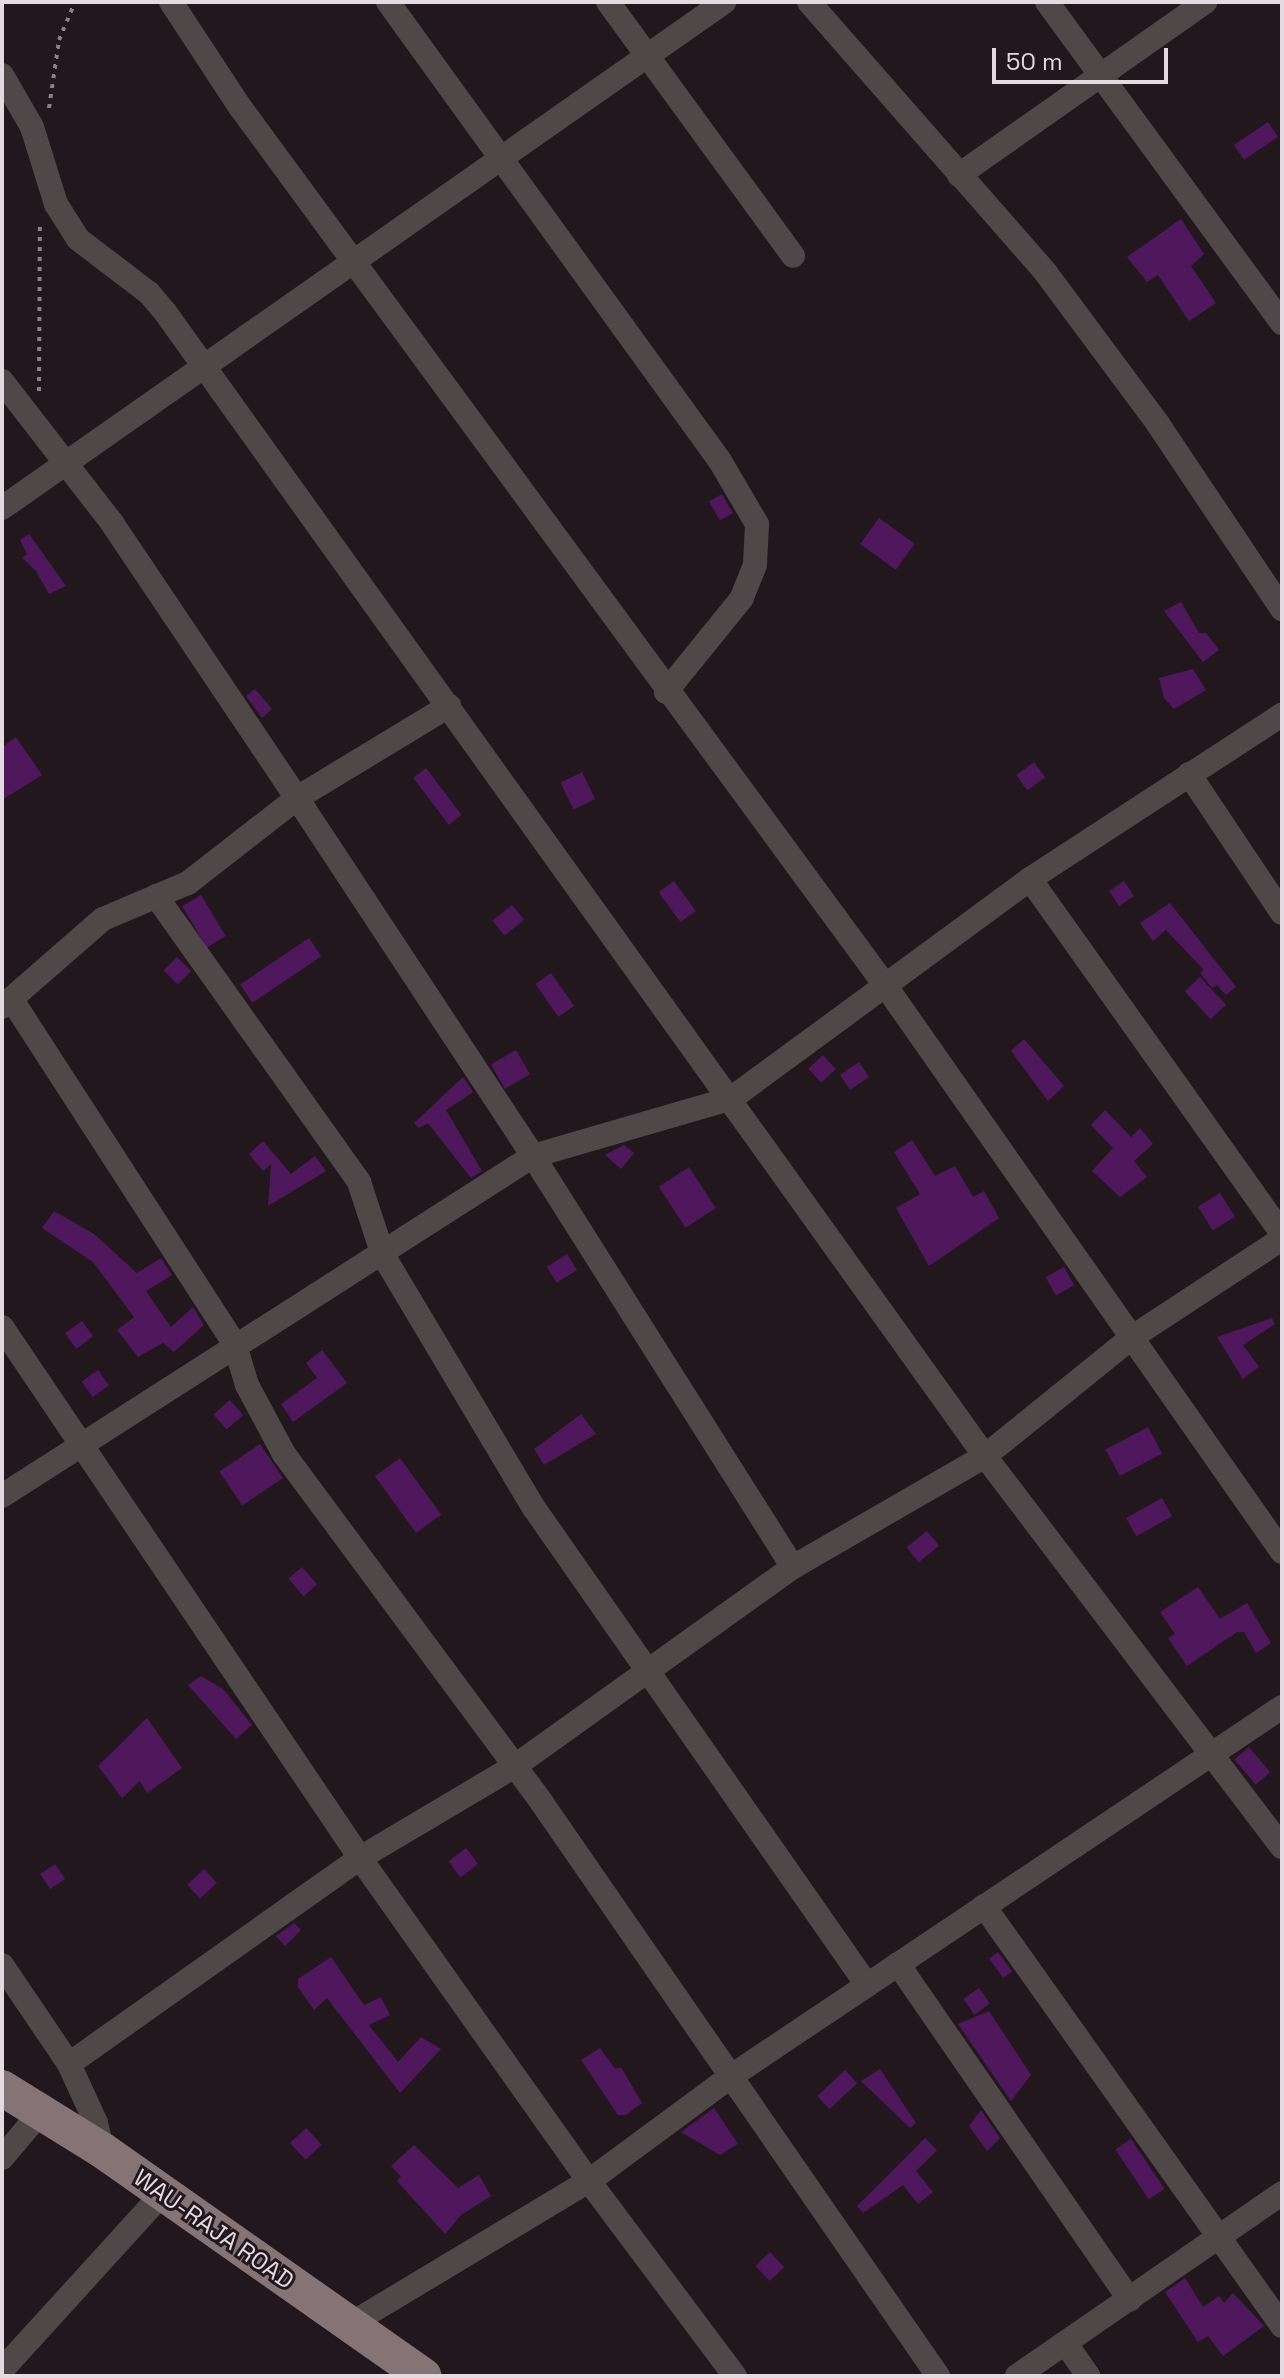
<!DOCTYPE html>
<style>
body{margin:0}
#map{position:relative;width:1284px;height:2378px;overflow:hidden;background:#23171e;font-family:"Space Grotesk",sans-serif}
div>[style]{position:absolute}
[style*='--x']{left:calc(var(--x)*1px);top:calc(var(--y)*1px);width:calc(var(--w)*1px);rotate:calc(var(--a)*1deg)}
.building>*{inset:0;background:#4f185d;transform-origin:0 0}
.path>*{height:4px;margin-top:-2px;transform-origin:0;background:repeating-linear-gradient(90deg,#8b8086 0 4px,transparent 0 10px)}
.street>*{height:24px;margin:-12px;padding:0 12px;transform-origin:12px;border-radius:12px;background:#504848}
.primary>*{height:36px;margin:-18px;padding:0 18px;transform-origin:18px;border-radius:18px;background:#847475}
span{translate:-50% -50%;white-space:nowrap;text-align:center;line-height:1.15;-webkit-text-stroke:6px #23171e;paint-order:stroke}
.street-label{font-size:24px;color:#e4dadf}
.frame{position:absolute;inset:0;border:4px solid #e4dadf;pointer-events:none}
.scale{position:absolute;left:992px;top:48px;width:176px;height:36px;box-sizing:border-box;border:4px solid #e4dadf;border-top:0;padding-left:10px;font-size:24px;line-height:28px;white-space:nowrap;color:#e4dadf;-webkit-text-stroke:6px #23171e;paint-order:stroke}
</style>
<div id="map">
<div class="building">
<i style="left:1268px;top:122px;width:18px;height:41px;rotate:56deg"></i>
<i style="clip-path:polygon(1181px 219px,1204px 254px,1191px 266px,1216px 303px,1189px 321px,1158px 275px,1147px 282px,1127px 257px)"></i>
<i style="left:722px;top:494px;width:22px;height:15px;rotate:60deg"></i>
<i style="left:879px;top:518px;width:44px;height:32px;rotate:36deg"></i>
<i style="clip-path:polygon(29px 534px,66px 586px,49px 594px,36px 571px,22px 558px,27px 554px,20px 540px)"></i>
<i style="clip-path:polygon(1181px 602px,1199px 633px,1206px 633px,1219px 650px,1203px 662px,1164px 611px)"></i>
<i style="clip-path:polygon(1193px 669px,1206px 690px,1174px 709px,1164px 698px,1159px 678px)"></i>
<i style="clip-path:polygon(255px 689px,272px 709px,262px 718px,246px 696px)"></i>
<i style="clip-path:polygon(16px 737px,42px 775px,2px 800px,2px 747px)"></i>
<i style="left:1034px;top:762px;width:19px;height:22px;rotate:54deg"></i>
<i style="left:426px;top:768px;width:59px;height:16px;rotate:53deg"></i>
<i style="left:582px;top:772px;width:30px;height:24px;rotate:64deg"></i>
<i style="left:674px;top:881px;width:37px;height:19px;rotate:54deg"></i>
<i style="left:1124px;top:881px;width:18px;height:18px;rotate:56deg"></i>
<i style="left:201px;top:895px;width:48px;height:22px;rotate:59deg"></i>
<i style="clip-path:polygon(1170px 903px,1236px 987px,1226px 995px,1217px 985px,1212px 988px,1200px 973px,1204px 970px,1166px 930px,1153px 941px,1140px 923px)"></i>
<i style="left:512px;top:905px;width:19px;height:25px;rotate:51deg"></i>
<i style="left:309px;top:938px;width:22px;height:83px;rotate:56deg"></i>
<i style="left:177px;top:957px;width:20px;height:19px;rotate:45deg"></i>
<i style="left:551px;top:973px;width:40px;height:19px;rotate:55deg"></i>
<i style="left:1200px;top:977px;width:38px;height:21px;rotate:47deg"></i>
<i style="clip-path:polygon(1024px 1039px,1064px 1086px,1048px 1101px,1011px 1051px)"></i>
<i style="left:516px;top:1050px;width:28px;height:29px;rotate:60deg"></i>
<i style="left:823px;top:1055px;width:19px;height:20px;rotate:47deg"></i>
<i style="left:859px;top:1062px;width:18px;height:23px;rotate:56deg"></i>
<i style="clip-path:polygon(463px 1077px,473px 1092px,446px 1110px,482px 1171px,471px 1178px,428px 1123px,419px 1128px,414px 1123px)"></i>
<i style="clip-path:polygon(1105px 1110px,1131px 1137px,1140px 1128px,1153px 1144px,1134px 1161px,1147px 1177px,1120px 1197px,1092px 1171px,1113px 1148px,1091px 1125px)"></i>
<i style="clip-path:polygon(912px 1140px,935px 1176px,955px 1166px,973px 1197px,984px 1191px,999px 1218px,929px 1266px,896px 1208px,920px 1194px,894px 1152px)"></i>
<i style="clip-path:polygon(263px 1141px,291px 1174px,315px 1156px,326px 1171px,268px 1206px,271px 1164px,263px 1171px,249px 1154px)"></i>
<i style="clip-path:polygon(624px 1145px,634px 1153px,621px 1169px,605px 1155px)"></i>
<i style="left:689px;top:1167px;width:49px;height:36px;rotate:57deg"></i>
<i style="left:1220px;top:1193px;width:28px;height:26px;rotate:58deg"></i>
<i style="clip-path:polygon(54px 1211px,94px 1234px,137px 1273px,161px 1258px,172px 1275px,146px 1291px,171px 1327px,193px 1307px,204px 1325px,174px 1352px,163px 1343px,138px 1357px,117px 1330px,134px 1317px,93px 1262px,42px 1228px)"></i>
<i style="left:567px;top:1254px;width:19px;height:24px;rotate:58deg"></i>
<i style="left:1064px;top:1267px;width:21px;height:21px;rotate:61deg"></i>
<i style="clip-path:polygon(1272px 1318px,1275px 1324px,1243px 1345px,1259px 1367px,1243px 1379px,1217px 1337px)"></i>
<i style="left:82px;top:1321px;width:19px;height:21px;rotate:54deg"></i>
<i style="clip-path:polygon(322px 1350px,347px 1383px,293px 1422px,281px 1404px,317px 1378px,306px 1363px)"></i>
<i style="left:98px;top:1370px;width:19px;height:20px;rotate:55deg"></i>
<i style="left:230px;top:1400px;width:20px;height:22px;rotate:49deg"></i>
<i style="clip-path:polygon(581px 1414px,596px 1434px,544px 1465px,534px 1449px)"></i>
<i style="left:1148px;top:1427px;width:30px;height:48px;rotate:62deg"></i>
<i style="left:260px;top:1444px;width:41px;height:49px;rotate:56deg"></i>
<i style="left:400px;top:1458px;width:70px;height:31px;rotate:54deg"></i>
<i style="left:1162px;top:1498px;width:21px;height:41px;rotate:61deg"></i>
<i style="left:927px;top:1531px;width:19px;height:26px;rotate:51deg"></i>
<i style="left:302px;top:1567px;width:23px;height:18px;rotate:49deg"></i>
<i style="clip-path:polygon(1198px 1587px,1220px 1619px,1247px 1603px,1271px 1643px,1256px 1653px,1244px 1632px,1237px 1632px,1187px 1666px,1168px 1638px,1175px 1634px,1160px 1612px)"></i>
<i style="clip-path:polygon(201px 1676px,223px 1689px,252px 1725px,236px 1739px,188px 1685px)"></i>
<i style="clip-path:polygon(147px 1718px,182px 1768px,147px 1793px,140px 1781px,122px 1798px,98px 1766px)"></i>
<i style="left:1249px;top:1747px;width:33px;height:19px;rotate:50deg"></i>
<i style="left:466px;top:1848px;width:20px;height:22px;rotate:53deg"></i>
<i style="left:55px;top:1864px;width:18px;height:18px;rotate:56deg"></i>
<i style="left:204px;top:1869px;width:19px;height:23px;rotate:47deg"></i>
<i style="clip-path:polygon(294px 1923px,301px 1930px,285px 1946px,276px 1936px)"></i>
<i style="left:998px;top:1952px;width:24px;height:11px;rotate:54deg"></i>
<i style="clip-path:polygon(331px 1957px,364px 2005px,381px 1997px,390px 2015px,369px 2025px,398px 2062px,421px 2037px,441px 2049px,400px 2093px,327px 1998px,314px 2010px,298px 1987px,298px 1979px)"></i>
<i style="left:979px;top:1988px;width:19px;height:19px;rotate:55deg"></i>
<i style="clip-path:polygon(989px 2011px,1031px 2075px,1011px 2101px,958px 2024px)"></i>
<i style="clip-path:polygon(600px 2048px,615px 2069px,621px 2067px,642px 2103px,626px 2115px,618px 2115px,581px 2060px)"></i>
<i style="clip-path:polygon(880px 2069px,916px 2123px,910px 2128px,861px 2081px)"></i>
<i style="left:845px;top:2070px;width:18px;height:38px;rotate:47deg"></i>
<i style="clip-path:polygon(714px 2108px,738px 2144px,720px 2155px,681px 2132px)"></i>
<i style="clip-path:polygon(981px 2110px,1000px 2138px,987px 2151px,969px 2126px)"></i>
<i style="left:306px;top:2128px;width:23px;height:22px;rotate:47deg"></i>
<i style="clip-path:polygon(925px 2138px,937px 2150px,916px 2171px,933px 2192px,918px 2204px,903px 2185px,863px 2213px,857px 2206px)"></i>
<i style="left:1131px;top:2139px;width:60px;height:19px;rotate:56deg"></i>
<i style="clip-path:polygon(414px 2145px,458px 2188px,479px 2175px,491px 2196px,461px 2215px,445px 2234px,397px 2181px,401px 2176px,391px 2166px)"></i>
<i style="left:770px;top:2252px;width:21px;height:20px;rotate:47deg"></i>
<i style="clip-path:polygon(1185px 2278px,1203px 2307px,1219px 2296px,1224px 2303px,1233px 2293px,1264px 2326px,1223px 2356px,1208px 2336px,1198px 2342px,1165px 2292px)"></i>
</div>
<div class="path">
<i style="--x:49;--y:108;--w:69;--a:-81.6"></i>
<i style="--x:59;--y:40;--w:41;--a:-67.2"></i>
<i style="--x:39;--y:391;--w:167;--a:-89.7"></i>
</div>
<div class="street">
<i style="--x:171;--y:2;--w:126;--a:56.7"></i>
<i style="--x:240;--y:107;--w:1089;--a:53.7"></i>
<i style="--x:885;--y:985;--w:692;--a:55"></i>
<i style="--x:388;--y:2;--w:566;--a:54.12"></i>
<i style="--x:720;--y:461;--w:73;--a:59.6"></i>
<i style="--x:757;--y:524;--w:41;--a:92.8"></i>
<i style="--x:755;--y:565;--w:35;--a:112"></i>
<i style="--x:742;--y:598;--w:121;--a:129"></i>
<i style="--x:608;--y:2;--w:314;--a:53.9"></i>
<i style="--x:809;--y:2;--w:360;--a:48.8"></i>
<i style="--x:1046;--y:273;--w:188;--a:53.4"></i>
<i style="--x:1158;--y:424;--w:223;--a:56.2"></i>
<i style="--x:1047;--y:2;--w:398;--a:53.8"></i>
<i style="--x:2;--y:75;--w:60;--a:60"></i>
<i style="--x:32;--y:127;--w:81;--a:72.7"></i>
<i style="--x:56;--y:204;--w:41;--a:57.8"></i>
<i style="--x:78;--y:239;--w:89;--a:37.3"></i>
<i style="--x:149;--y:293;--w:25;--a:50"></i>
<i style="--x:165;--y:312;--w:1408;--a:54.37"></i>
<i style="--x:985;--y:1456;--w:491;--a:52.8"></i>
<i style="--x:959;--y:175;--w:301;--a:-35.1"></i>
<i style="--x:2;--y:381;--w:180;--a:52.2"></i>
<i style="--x:112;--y:523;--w:331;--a:56.1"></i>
<i style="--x:297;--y:798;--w:429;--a:56.6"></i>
<i style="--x:533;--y:1156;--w:486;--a:57.7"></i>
<i style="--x:2;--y:508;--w:882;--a:-35.02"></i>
<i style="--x:1189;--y:774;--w:167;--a:56.2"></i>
<i style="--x:1030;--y:879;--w:435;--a:54.6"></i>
<i style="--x:156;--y:896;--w:351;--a:54.6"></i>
<i style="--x:359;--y:1182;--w:77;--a:71.8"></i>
<i style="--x:383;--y:1255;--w:295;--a:59.2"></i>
<i style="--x:534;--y:1508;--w:582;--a:55.08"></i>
<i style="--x:12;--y:1000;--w:411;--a:57.1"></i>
<i style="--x:235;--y:1345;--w:42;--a:73.3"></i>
<i style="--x:247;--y:1385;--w:78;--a:61.8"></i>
<i style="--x:284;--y:1454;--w:434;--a:53.5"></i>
<i style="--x:542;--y:1803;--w:697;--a:55.35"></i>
<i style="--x:2;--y:1007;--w:134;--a:-41.1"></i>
<i style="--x:103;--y:919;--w:92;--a:-23"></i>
<i style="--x:188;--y:883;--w:138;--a:-37.9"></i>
<i style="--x:297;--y:798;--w:178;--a:-31.2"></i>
<i style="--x:2;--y:1327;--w:640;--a:56.01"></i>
<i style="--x:360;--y:1858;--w:396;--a:54.7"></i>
<i style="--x:589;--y:2181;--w:244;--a:53.2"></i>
<i style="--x:2;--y:1496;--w:631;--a:-32.63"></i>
<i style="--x:533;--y:1156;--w:207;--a:-16.2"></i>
<i style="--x:732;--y:1098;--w:370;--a:-36.3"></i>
<i style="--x:1030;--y:879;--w:301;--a:-33.1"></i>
<i style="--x:984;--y:1906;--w:515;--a:54.64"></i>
<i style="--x:898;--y:1964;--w:408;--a:55.4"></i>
<i style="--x:2;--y:1965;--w:120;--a:55.9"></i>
<i style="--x:69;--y:2064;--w:65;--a:65.4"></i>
<i style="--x:96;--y:2123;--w:28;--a:77"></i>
<i style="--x:69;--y:2064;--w:357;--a:-35.3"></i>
<i style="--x:360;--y:1858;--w:180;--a:-30.7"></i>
<i style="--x:515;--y:1766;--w:342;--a:-35.6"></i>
<i style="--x:793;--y:1567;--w:222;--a:-30"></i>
<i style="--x:985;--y:1456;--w:188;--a:-38.9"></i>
<i style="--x:1131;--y:1338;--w:181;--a:-33.3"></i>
<i style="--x:2;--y:2158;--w:59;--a:-49.8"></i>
<i style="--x:349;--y:2325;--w:280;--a:-31"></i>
<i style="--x:589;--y:2181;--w:179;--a:-36.4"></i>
<i style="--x:733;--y:2075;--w:661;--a:-33.83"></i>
<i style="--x:1066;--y:2344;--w:39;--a:55"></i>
<i style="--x:2;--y:2370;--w:239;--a:-47.7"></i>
<i style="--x:1017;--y:2376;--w:322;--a:-34.6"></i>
</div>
<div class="primary">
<i style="--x:2;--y:2088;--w:118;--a:31.8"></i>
<i style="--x:102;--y:2150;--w:393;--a:35.1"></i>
</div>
<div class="street-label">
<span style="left:214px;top:2229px;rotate:35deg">WAU-RAJA ROAD</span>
</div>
<div class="frame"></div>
<div class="scale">50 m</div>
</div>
